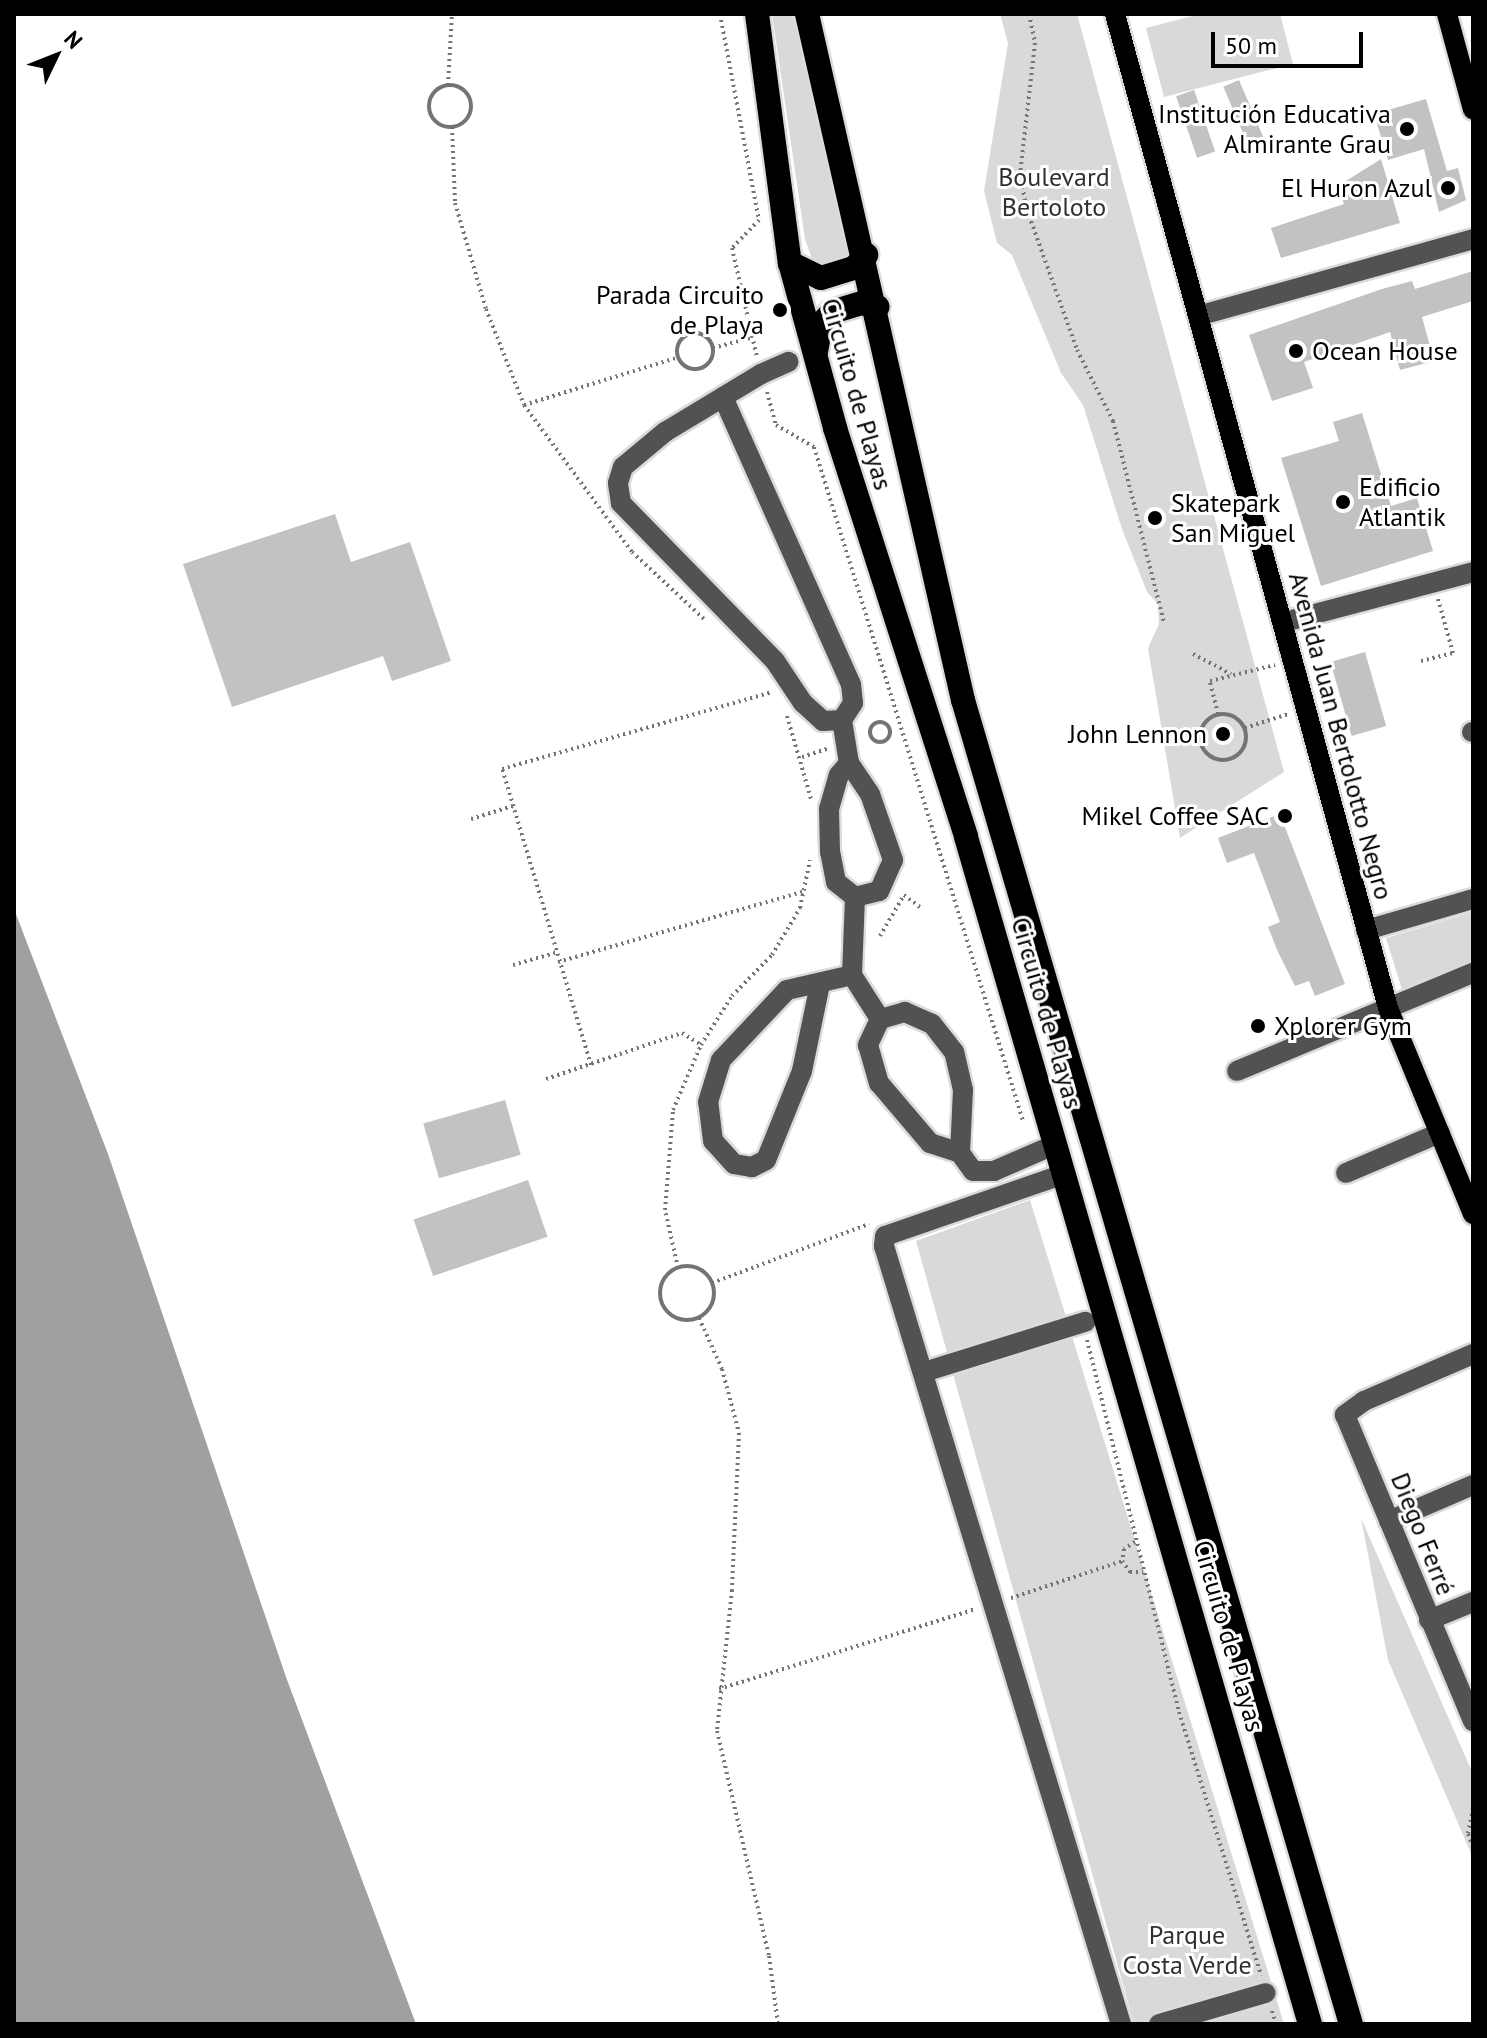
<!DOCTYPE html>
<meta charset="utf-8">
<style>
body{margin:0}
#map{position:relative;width:1487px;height:2038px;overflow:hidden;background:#fff;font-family:"PT Sans",sans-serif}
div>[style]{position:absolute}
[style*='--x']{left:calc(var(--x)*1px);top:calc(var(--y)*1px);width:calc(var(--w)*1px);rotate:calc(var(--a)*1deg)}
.green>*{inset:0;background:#d9d9d9}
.water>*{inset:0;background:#a0a0a0}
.building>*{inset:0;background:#c2c2c2;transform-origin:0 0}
.path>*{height:4px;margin-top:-2px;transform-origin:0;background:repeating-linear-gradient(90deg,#747474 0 2px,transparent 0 6px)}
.path>.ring{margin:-2px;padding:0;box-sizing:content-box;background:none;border:4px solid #747474;border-radius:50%}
.roads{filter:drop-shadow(2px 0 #dbdbdb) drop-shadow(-2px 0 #dbdbdb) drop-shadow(0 2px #dbdbdb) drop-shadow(0 -2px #dbdbdb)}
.minor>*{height:20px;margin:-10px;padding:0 10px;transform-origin:10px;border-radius:10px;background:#525252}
.major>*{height:20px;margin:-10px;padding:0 10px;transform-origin:10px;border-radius:10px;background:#000}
.highway>*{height:24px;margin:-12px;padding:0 12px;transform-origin:12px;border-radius:12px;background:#000}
.dots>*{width:22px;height:22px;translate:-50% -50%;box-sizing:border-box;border:4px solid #fff;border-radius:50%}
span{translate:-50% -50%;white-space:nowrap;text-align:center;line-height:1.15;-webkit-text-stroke:6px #fff;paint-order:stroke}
.poi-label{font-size:26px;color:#000}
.right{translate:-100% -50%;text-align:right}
.left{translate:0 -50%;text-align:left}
.park-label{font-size:26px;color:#303030}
.street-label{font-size:26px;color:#000}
.frame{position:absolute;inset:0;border:16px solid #000;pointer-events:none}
.north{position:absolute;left:16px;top:16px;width:80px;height:80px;-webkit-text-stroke:6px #fff;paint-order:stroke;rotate:47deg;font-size:22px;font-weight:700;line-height:32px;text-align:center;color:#000}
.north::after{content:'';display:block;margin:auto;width:28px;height:36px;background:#000;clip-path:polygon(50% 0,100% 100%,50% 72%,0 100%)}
.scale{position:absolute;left:1211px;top:32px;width:152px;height:36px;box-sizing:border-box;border:4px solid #000;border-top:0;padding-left:10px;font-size:24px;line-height:28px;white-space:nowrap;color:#000;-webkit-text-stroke:6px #fff;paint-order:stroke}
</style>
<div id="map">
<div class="green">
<i style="clip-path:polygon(772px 14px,792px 14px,851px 235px,849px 253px,826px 267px,812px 259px,805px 239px)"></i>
<i style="clip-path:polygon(1000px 14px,1077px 14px,1284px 772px,1180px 838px,1148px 648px,1159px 624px,1158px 604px,1147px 592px,1122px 529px,1083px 405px,1061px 373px,1012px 255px,997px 243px,984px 191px,1008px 43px)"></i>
<i style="clip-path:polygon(1200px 14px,1280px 14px,1293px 64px,1164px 97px,1146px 28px)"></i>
<i style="clip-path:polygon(1473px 912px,1473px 965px,1403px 993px,1386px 938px)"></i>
<i style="clip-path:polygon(1030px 1200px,1284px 2024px,1134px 2024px,916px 1241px)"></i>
<i style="clip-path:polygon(1361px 1518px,1473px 1774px,1473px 1858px,1388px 1660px)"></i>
</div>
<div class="water">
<i style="clip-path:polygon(14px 909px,108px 1154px,286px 1677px,416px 2024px,14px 2024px)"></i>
</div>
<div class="building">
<i style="left:1239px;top:80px;width:62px;height:17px;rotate:67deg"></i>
<i style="left:1194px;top:90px;width:65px;height:19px;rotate:71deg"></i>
<i style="clip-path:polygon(1426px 99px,1447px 171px,1458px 168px,1466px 200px,1439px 212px,1424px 149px,1388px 160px,1374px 114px)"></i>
<i style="clip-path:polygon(1381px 159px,1400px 223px,1281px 258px,1271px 228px,1344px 204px,1338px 186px)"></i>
<i style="clip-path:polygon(1473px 271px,1473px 301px,1422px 317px,1434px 361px,1400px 370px,1390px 332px,1304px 362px,1313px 388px,1272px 401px,1249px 335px,1382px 289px,1412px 281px,1415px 289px)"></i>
<i style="clip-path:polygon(1362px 413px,1391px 506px,1417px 498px,1433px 551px,1321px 586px,1281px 458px,1339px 441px,1333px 422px)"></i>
<i style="clip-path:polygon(335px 514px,351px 562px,410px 542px,451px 661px,392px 681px,383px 656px,232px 707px,183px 564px)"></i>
<i style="left:1365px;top:652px;width:77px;height:36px;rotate:74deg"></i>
<i style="clip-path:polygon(1280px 814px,1345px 984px,1315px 996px,1309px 981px,1295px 986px,1278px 952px,1268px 927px,1280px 922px,1254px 853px,1227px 863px,1218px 838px)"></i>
<i style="left:505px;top:1100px;width:57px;height:85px;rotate:74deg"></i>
<i style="left:528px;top:1180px;width:60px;height:121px;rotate:71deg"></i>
</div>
<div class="path">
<i style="--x:720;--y:14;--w:210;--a:79.3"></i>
<i style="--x:759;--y:220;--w:39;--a:134"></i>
<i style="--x:732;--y:248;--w:112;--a:77.1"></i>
<i style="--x:1029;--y:14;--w:30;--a:78"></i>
<i style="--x:1035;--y:43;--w:133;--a:96.5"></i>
<i style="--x:1020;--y:175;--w:36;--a:79"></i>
<i style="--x:1027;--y:210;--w:149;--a:70.3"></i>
<i style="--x:1077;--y:350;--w:80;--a:63.1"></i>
<i style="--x:1113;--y:421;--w:208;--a:75.8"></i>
<i style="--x:448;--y:85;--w:71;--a:-86.8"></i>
<i class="ring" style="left:429px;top:85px;width:38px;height:38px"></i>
<i style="--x:452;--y:127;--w:76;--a:87.7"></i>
<i style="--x:455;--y:203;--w:110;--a:73.7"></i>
<i style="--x:486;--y:309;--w:103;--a:68.4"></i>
<i style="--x:524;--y:405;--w:182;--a:53.7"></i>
<i style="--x:632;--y:552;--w:98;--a:42.9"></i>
<i class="ring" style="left:677px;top:333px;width:32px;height:32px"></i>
<i style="--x:713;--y:348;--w:39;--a:-15"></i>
<i style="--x:767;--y:392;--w:34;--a:75"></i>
<i style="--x:776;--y:425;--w:44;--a:30.1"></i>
<i style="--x:814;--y:447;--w:706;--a:72.77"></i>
<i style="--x:524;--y:405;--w:162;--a:-17.2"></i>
<i style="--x:1193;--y:654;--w:43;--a:27.8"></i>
<i style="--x:1421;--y:661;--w:33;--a:-14"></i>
<i style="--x:1453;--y:653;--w:56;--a:-105.5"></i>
<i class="ring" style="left:1200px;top:714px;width:42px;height:42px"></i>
<i style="--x:1218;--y:714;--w:34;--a:-104"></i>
<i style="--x:1210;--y:681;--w:67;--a:-13.8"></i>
<i style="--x:787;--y:716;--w:86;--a:73.9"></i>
<i class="ring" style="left:870px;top:722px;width:16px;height:16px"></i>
<i style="--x:1245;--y:728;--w:45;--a:-18"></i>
<i style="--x:802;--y:757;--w:28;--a:-18"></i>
<i style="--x:471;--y:819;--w:44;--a:-17.2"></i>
<i style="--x:880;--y:936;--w:48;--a:-59.7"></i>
<i style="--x:904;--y:895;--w:20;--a:37"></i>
<i style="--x:558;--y:962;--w:257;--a:-16"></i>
<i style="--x:513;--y:965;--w:44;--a:-15.9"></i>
<i style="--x:591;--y:1065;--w:309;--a:-106.7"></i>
<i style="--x:502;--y:769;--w:281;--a:-15.9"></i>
<i style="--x:546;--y:1079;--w:144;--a:-18.7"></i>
<i style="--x:682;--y:1033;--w:22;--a:32"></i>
<i class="ring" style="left:660px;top:1266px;width:50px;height:50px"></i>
<i style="--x:678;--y:1268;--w:59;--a:-102.6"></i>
<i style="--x:665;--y:1210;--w:100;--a:-85.4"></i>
<i style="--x:673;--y:1110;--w:71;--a:-66.7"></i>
<i style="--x:701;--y:1045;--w:58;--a:-57.7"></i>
<i style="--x:732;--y:996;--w:57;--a:-45.7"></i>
<i style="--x:772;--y:955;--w:55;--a:-59.2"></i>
<i style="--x:800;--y:908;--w:49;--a:-78.2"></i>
<i style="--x:712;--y:1283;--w:168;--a:-20.6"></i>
<i style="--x:699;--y:1318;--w:56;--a:65.7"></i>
<i style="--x:722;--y:1369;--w:66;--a:75.1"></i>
<i style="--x:739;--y:1433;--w:157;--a:92.6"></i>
<i style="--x:732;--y:1590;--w:142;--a:96.1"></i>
<i style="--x:717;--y:1731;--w:231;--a:77"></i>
<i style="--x:769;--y:1956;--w:69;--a:82.5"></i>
<i style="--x:1087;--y:1340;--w:383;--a:76.1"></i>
<i style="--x:1179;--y:1712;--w:276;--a:72.7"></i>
<i style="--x:1135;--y:1542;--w:13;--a:148"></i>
<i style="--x:1124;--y:1549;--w:12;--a:99"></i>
<i style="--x:1122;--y:1561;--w:14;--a:54"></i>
<i style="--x:1130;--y:1572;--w:13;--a:0"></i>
<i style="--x:1011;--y:1598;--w:117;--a:-18.4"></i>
<i style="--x:719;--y:1689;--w:269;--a:-17.3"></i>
<i style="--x:1473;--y:1808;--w:26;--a:101"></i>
<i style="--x:1468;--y:1834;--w:14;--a:69"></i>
<i style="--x:1272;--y:2011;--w:14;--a:73"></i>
</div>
<div class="roads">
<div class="minor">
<i style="--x:1198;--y:316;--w:286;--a:-15.6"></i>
<i style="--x:723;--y:397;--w:314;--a:66"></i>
<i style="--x:851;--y:684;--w:19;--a:84"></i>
<i style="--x:853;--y:703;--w:20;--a:123"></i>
<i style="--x:842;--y:720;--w:19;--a:177"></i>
<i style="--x:823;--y:721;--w:27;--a:-138"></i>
<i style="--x:803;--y:703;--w:50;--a:-123.7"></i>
<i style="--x:775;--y:661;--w:221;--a:-134.3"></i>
<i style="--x:621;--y:503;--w:20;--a:-99"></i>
<i style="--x:618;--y:483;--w:17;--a:-73"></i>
<i style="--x:623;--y:467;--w:55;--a:-39.8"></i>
<i style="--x:665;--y:432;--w:112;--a:-31.1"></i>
<i style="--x:761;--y:374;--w:30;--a:-24"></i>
<i style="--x:1284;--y:622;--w:196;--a:-14.8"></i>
<i style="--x:842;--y:720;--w:44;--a:80.8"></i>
<i style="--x:849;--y:763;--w:37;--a:56"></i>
<i style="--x:870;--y:794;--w:70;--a:70.8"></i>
<i style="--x:893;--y:860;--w:34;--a:114"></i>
<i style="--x:879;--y:891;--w:25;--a:166"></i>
<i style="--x:855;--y:897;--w:24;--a:-142"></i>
<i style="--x:836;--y:882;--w:31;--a:-101"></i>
<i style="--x:830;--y:852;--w:43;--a:-91.3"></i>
<i style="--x:829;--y:809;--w:35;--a:-74"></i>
<i style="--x:839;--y:775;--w:16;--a:-50"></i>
<i style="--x:1472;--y:732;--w:1;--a:0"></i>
<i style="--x:855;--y:897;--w:78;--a:92.2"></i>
<i style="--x:852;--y:975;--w:52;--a:57.5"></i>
<i style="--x:1366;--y:930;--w:111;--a:-16.2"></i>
<i style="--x:820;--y:984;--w:89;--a:101.7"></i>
<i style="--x:802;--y:1071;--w:96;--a:112"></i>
<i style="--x:766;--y:1160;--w:16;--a:153"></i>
<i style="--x:752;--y:1167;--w:18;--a:-171"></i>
<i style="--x:734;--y:1164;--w:31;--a:-132"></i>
<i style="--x:713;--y:1141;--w:39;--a:-97"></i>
<i style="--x:708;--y:1102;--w:44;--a:-72.8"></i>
<i style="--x:721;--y:1060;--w:96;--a:-46.7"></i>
<i style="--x:787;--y:990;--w:67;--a:-13"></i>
<i style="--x:1237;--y:1071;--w:256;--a:-22.6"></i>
<i style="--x:960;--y:1153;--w:63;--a:-87.3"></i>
<i style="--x:963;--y:1090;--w:39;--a:-103"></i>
<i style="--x:954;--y:1052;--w:36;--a:-128"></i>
<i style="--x:932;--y:1024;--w:30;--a:-156"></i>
<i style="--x:905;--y:1012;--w:26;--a:164"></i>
<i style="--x:880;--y:1019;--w:29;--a:115"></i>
<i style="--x:868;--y:1045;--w:40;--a:74"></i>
<i style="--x:879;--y:1083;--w:79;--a:49.6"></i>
<i style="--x:930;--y:1143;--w:32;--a:18"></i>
<i style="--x:960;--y:1153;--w:22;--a:54"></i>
<i style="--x:973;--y:1171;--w:21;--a:0"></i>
<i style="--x:994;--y:1171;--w:68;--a:-23.5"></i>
<i style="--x:1346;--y:1173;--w:102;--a:-23.1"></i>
<i style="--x:1064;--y:1174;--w:189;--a:160.9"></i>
<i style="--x:885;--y:1236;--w:10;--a:96"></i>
<i style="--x:884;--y:1246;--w:813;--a:73.06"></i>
<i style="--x:1473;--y:1354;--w:119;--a:156.7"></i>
<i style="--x:1364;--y:1401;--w:24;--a:144"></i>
<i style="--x:1345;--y:1415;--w:332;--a:67.3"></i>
<i style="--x:924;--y:1372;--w:169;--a:-17.3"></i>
<i style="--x:1389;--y:1521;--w:91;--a:-23.2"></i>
<i style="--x:1429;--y:1620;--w:48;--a:-22.2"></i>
<i style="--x:1159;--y:2024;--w:111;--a:-16.2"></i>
</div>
<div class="major">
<i style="--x:1115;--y:14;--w:1031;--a:74.64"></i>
<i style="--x:1388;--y:1008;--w:223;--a:67.6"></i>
<i style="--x:1447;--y:14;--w:99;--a:74.8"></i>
</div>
<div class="highway">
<i style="--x:757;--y:14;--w:251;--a:82.5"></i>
<i style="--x:790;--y:263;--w:171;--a:74.7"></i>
<i style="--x:835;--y:428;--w:429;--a:72.2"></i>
<i style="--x:966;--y:837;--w:1236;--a:73.84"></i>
<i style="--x:807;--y:14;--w:704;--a:77.19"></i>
<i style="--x:963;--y:700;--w:1380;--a:73.67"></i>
<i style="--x:790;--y:263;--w:34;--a:26"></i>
<i style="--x:821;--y:278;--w:34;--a:-17"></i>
<i style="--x:854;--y:268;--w:18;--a:-47"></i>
<i style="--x:816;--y:352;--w:28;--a:-80"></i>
<i style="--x:821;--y:324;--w:16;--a:-47"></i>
<i style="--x:832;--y:312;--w:31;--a:-17"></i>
<i style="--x:862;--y:303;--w:16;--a:14"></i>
</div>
</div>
<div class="dots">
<i style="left:1407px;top:129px;background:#000"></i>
<i style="left:1448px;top:188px;background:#000"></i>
<i style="left:780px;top:310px;background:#000"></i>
<i style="left:1296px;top:351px;background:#000"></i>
<i style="left:1343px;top:502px;background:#000"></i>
<i style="left:1155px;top:518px;background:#000"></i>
<i style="left:1223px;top:734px;background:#000"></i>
<i style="left:1285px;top:816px;background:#000"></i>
<i style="left:1258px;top:1026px;background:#000"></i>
</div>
<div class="poi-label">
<span class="right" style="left:1391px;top:129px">Institución Educativa<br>Almirante Grau</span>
<span class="right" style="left:1432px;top:188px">El Huron Azul</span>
<span class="right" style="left:764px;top:310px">Parada Circuito<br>de Playa</span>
<span class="left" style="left:1312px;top:351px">Ocean House</span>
<span class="left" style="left:1359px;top:502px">Edificio<br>Atlantik</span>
<span class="left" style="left:1171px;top:518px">Skatepark<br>San Miguel</span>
<span class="right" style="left:1207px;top:734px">John Lennon</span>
<span class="right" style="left:1269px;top:816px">Mikel Coffee SAC</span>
<span class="left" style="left:1274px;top:1026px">Xplorer Gym</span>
</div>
<div class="park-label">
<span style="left:1054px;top:192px">Boulevard<br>Bertoloto</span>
<span style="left:1187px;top:1950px">Parque<br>Costa Verde</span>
</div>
<div class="street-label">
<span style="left:857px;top:394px;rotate:74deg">Circuito de Playas</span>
<span style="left:1341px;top:736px;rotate:75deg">Avenida Juan Bertolotto Negro</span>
<span style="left:1047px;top:1013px;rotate:74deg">Circuito de Playas</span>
<span style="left:1423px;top:1534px;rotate:68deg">Diego Ferré</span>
<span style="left:1229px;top:1636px;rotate:74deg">Circuito de Playas</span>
</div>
<div class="frame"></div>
<div class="north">N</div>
<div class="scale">50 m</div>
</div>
